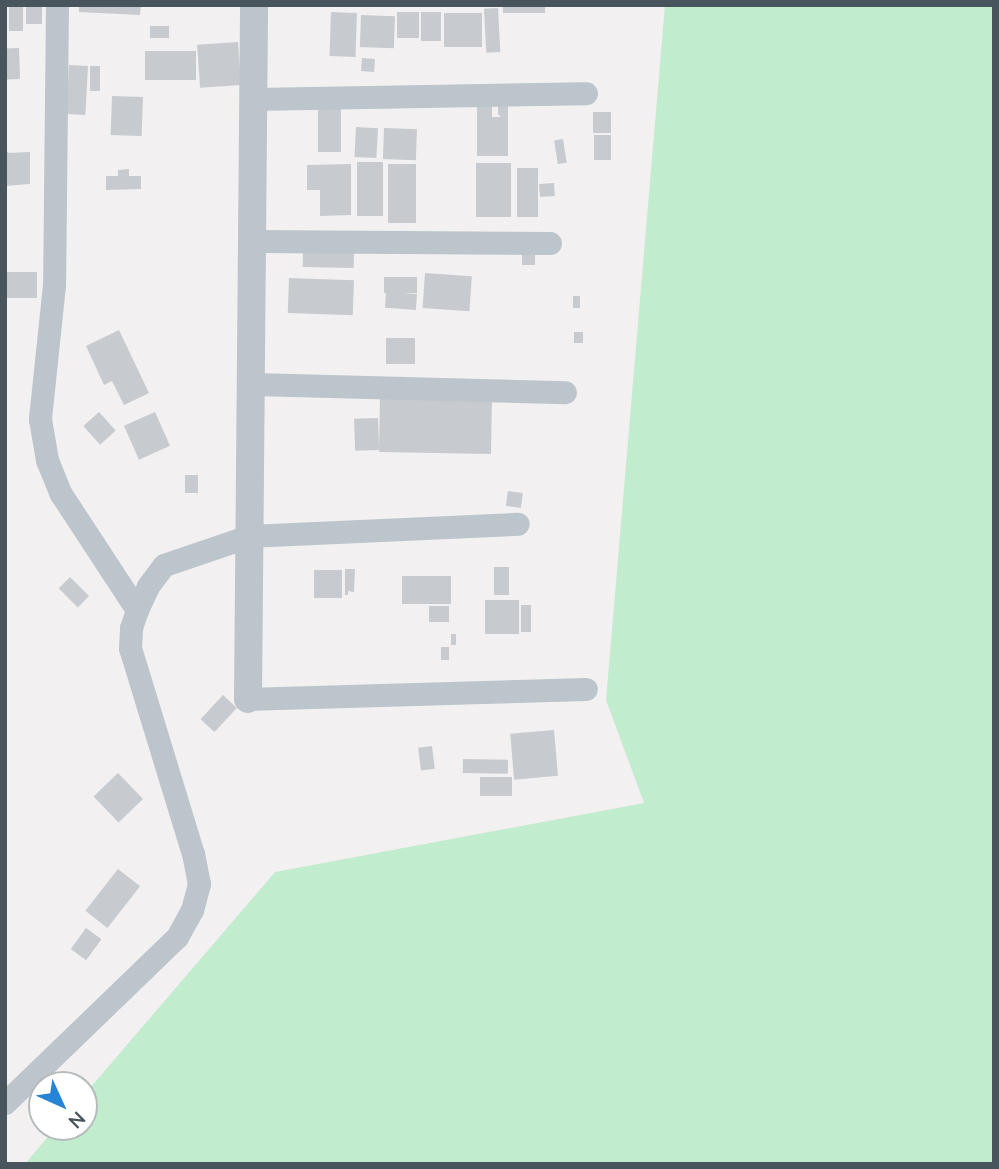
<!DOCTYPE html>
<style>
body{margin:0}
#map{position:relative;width:999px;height:1169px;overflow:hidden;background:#f2f0f0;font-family:"Nunito Sans",sans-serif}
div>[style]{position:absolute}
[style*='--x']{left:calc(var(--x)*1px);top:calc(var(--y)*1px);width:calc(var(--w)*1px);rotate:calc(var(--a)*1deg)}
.green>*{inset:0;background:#c2ecce}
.building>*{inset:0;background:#c7cbcf;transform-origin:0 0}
.minor>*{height:23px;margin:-11.5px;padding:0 11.5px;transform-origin:11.5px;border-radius:11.5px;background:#bcc5cb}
.tertiary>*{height:28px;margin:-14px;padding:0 14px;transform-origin:14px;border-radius:14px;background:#bcc5cb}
span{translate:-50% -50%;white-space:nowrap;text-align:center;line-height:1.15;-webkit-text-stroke:5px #fff;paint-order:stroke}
.frame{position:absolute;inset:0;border:7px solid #49555c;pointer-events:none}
.north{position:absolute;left:28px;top:1071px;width:70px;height:70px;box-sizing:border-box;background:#fff;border:2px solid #b6bbbe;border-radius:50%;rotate:135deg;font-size:19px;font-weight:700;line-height:28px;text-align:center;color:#49555c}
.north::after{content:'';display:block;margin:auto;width:24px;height:32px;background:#2683d6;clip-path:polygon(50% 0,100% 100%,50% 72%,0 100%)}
</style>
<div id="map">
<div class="green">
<i style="clip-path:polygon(665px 5px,994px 5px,994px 1164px,25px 1164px,56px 1127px,84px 1127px,84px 1095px,275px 872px,644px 803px,606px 700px)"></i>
</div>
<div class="building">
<i style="left:9px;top:5px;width:14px;height:26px"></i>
<i style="left:26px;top:5px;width:16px;height:19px"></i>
<i style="clip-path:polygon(79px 5px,141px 5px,140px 15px,79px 12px)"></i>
<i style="left:503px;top:5px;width:42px;height:8px"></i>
<i style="left:498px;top:8px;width:44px;height:14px;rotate:87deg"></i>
<i style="left:331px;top:12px;width:26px;height:44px;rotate:2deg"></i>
<i style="left:397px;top:12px;width:22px;height:26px"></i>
<i style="left:441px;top:12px;width:29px;height:20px;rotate:90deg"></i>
<i style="left:444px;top:13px;width:38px;height:34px"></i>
<i style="left:361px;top:15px;width:34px;height:32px;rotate:2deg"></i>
<i style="left:150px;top:26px;width:19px;height:12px"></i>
<i style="left:238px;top:42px;width:43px;height:41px;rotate:86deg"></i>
<i style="left:19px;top:48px;width:31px;height:14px;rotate:88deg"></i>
<i style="left:145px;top:51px;width:51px;height:29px"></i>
<i style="left:362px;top:58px;width:13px;height:13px;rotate:4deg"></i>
<i style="left:69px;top:65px;width:19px;height:49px;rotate:3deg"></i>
<i style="left:90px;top:66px;width:10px;height:25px"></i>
<i style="left:112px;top:96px;width:31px;height:39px;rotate:2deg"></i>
<i style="clip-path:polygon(492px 102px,492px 117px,501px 117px,498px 114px,498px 102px,508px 102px,508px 156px,477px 156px,477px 103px)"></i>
<i style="left:318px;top:109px;width:23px;height:43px"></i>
<i style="left:593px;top:112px;width:18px;height:21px"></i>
<i style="left:356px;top:127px;width:22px;height:30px;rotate:3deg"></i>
<i style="left:384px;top:128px;width:33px;height:31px;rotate:2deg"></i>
<i style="left:594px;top:135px;width:17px;height:25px"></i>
<i style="left:563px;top:139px;width:24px;height:9px;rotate:81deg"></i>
<i style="clip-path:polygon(5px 150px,9px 153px,30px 152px,30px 184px,5px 186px)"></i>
<i style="left:357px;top:162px;width:26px;height:54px"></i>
<i style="left:476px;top:163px;width:35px;height:54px"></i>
<i style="clip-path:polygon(351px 164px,351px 215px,320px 216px,320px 190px,307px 190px,307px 165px)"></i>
<i style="left:388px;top:164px;width:28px;height:59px"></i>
<i style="left:538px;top:168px;width:49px;height:21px;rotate:90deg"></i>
<i style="clip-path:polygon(129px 169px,129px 176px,141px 176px,141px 189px,106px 190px,106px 176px,118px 176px,118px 170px)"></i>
<i style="left:554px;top:183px;width:13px;height:15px;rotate:86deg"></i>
<i style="left:303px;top:250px;width:51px;height:17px;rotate:1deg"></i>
<i style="left:522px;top:252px;width:13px;height:13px"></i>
<i style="left:5px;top:272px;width:32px;height:26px"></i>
<i style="left:425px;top:273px;width:47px;height:35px;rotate:4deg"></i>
<i style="left:384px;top:277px;width:33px;height:16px"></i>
<i style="left:289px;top:278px;width:65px;height:35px;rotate:2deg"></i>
<i style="left:417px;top:294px;width:16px;height:31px;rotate:94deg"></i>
<i style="left:573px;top:296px;width:7px;height:12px"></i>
<i style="clip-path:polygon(119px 330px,149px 393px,124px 405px,112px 381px,104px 385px,86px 346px)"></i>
<i style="left:574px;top:332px;width:9px;height:11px"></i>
<i style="left:386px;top:338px;width:29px;height:26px"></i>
<i style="left:492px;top:396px;width:58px;height:112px;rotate:91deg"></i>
<i style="left:99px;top:412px;width:25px;height:21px;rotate:48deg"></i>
<i style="left:155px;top:412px;width:37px;height:34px;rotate:66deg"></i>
<i style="left:378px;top:418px;width:32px;height:24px;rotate:88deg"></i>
<i style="left:185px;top:475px;width:13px;height:18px"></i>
<i style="left:508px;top:491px;width:15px;height:15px;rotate:8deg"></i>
<i style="left:494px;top:567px;width:15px;height:28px"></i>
<i style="clip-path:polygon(345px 569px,355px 569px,354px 592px,348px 591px,348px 595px,345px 595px)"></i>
<i style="left:342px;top:570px;width:28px;height:28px;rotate:90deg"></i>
<i style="left:451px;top:576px;width:28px;height:49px;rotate:90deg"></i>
<i style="left:70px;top:577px;width:27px;height:16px;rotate:45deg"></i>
<i style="left:485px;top:600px;width:34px;height:34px"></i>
<i style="left:521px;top:605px;width:10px;height:27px"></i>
<i style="left:429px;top:606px;width:20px;height:16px"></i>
<i style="left:451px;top:634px;width:5px;height:11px"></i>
<i style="left:441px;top:647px;width:8px;height:13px"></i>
<i style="left:223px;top:695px;width:19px;height:33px;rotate:43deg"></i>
<i style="left:554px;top:730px;width:46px;height:44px;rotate:85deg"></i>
<i style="left:432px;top:746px;width:23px;height:14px;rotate:83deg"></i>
<i style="left:463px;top:759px;width:45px;height:14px;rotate:1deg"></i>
<i style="left:118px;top:773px;width:36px;height:34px;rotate:46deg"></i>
<i style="left:512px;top:777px;width:19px;height:32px;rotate:90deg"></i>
<i style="left:118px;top:869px;width:28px;height:53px;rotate:38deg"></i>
<i style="left:86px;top:928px;width:19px;height:26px;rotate:36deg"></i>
</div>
<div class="minor">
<i style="--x:57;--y:5;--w:280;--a:90.6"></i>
<i style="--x:54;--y:285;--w:135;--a:96"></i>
<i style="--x:40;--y:419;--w:42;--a:80.3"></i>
<i style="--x:47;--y:460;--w:37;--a:68"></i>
<i style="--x:61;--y:494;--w:139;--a:56.8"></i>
<i style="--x:253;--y:99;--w:333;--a:-1"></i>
<i style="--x:252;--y:241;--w:298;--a:0.4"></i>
<i style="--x:251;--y:384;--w:314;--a:1.5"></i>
<i style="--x:248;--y:699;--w:338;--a:-1.7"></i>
<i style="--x:5;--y:1103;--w:239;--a:-44"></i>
<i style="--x:177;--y:937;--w:31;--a:-61"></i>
<i style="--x:192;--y:910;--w:27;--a:-75"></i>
<i style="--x:199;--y:884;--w:31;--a:-101"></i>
<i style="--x:193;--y:854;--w:215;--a:-107"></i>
<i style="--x:130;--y:648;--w:20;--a:-87"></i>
<i style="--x:131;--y:628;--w:19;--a:-72"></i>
<i style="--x:137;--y:610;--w:26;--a:-65"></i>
<i style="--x:148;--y:586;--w:26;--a:-53"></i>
<i style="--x:164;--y:565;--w:90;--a:-18.8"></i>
<i style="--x:249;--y:536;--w:269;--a:-2.6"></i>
</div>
<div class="tertiary">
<i style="--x:248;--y:699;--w:694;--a:-89.5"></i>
</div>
<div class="frame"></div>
<div class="north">N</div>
</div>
